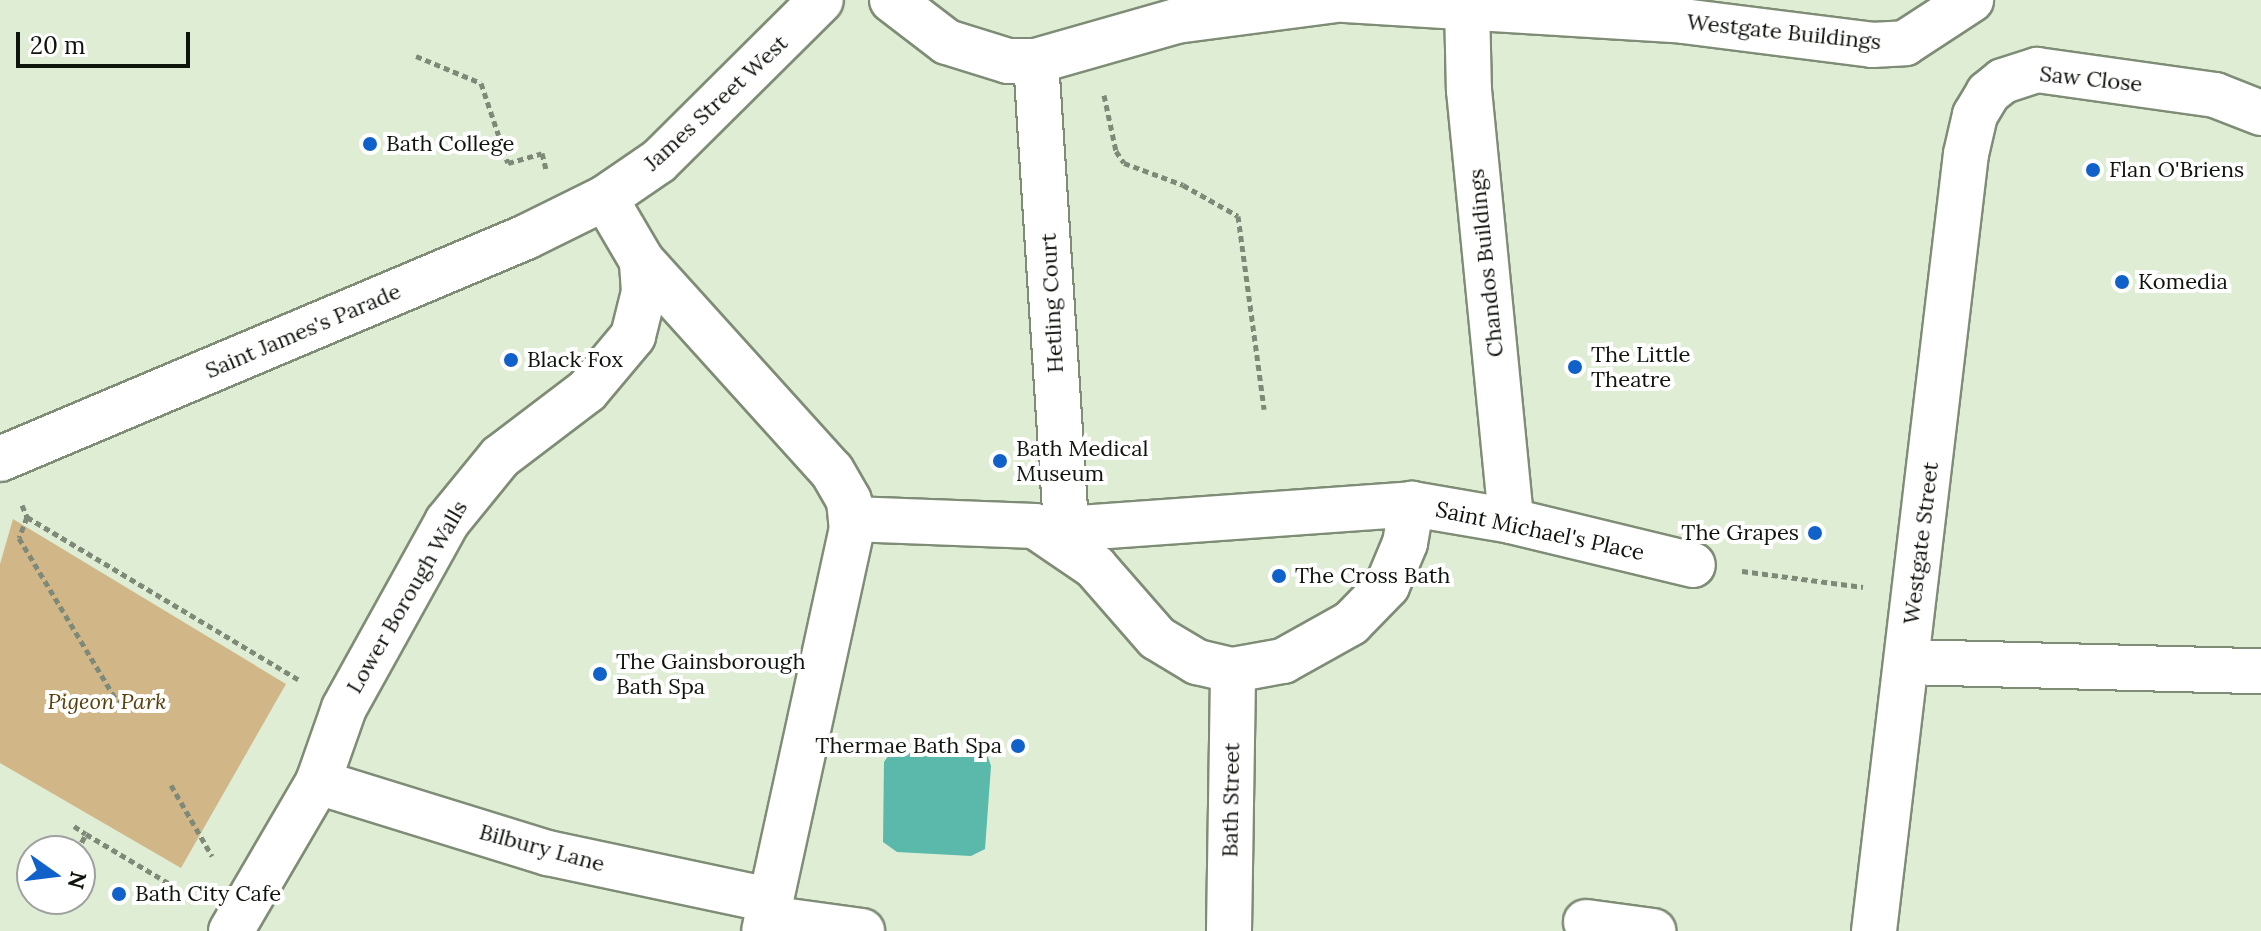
<!DOCTYPE html>
<style>
body{margin:0}
#map{position:relative;width:2261px;height:931px;overflow:hidden;background:#dfedd5;font-family:Lora,serif}
div>[style]{position:absolute}
[style*='--x']{left:calc(var(--x)*1px);top:calc(var(--y)*1px);width:calc(var(--w)*1px);rotate:calc(var(--a)*1deg)}
.green>*{inset:0;background:#d1b788}
.water>*{inset:0;background:#5ab9aa}
.path>*{height:5px;margin-top:-2.5px;transform-origin:0;background:repeating-linear-gradient(90deg,#7f8978 0 6px,transparent 0 10px)}
.roads{filter:drop-shadow(2px 0 #7f8c76) drop-shadow(-2px 0 #7f8c76) drop-shadow(0 2px #7f8c76) drop-shadow(0 -2px #7f8c76)}
.minor>*{height:44px;margin:-22px;padding:0 22px;transform-origin:22px;border-radius:22px;background:#fff}
.dots>*{width:22px;height:22px;translate:-50% -50%;box-sizing:border-box;border:4px solid #fff;border-radius:50%}
span{translate:-50% -50%;white-space:nowrap;text-align:center;line-height:1.15;-webkit-text-stroke:8px #fff;paint-order:stroke}
.street-label{font-size:22px;color:#0f140c}
.poi-label{font-size:22px;color:#0f140c}
.left{translate:0 -50%;text-align:left}
.right{translate:-100% -50%;text-align:right}
.park-label{font-size:22px;color:#59410d;font-style:italic}
.north{position:absolute;left:16px;top:835px;width:80px;height:80px;box-sizing:border-box;background:#fff;border:2px solid #9fa19e;border-radius:50%;rotate:104deg;font-size:22px;font-weight:700;line-height:32px;text-align:center;color:#0f140c}
.north::after{content:'';display:block;margin:auto;width:28px;height:36px;background:#1161cb;clip-path:polygon(50% 0,100% 100%,50% 72%,0 100%)}
.scale{position:absolute;left:16px;top:32px;width:174px;height:36px;box-sizing:border-box;border:4px solid #0f140c;border-top:0;padding-left:10px;font-size:24px;line-height:28px;white-space:nowrap;color:#0f140c;-webkit-text-stroke:6px #fff;paint-order:stroke}
</style>
<div id="map">
<div class="green">
<i style="clip-path:polygon(13px 519px,286px 684px,181px 868px,0 763px,0 564px)"></i>
</div>
<div class="water">
<i style="clip-path:polygon(893px 749px,987px 754px,991px 766px,985px 849px,971px 856px,897px 852px,883px 842px,884px 762px)"></i>
</div>
<div class="path">
<i style="--x:416;--y:56;--w:70;--a:22.6"></i>
<i style="--x:481;--y:83;--w:84;--a:71.4"></i>
<i style="--x:508;--y:163;--w:35;--a:-16"></i>
<i style="--x:542;--y:153;--w:16;--a:76"></i>
<i style="--x:1104;--y:95;--w:57;--a:77.9"></i>
<i style="--x:1116;--y:151;--w:14;--a:56"></i>
<i style="--x:1124;--y:163;--w:63;--a:20.4"></i>
<i style="--x:1183;--y:185;--w:63;--a:29.4"></i>
<i style="--x:1238;--y:216;--w:195;--a:82.3"></i>
<i style="--x:22;--y:505;--w:13;--a:67"></i>
<i style="--x:27;--y:517;--w:317;--a:30.9"></i>
<i style="--x:27;--y:517;--w:22;--a:111"></i>
<i style="--x:19;--y:538;--w:198;--a:59"></i>
<i style="--x:1742;--y:571;--w:122;--a:7.5"></i>
<i style="--x:171;--y:785;--w:82;--a:60"></i>
<i style="--x:74;--y:826;--w:14;--a:34"></i>
<i style="--x:77;--y:851;--w:19;--a:-62"></i>
<i style="--x:86;--y:834;--w:100;--a:30.7"></i>
<i style="--x:32;--y:900;--w:14;--a:30"></i>
<i style="--x:44;--y:907;--w:9;--a:-58"></i>
</div>
<div class="roads">
<div class="minor">
<i style="--x:892;--y:0;--w:69;--a:37.4"></i>
<i style="--x:947;--y:42;--w:64;--a:17.3"></i>
<i style="--x:1008;--y:61;--w:28;--a:0"></i>
<i style="--x:1036;--y:61;--w:146;--a:-15.9"></i>
<i style="--x:1176;--y:21;--w:160;--a:-7.5"></i>
<i style="--x:1343;--y:0;--w:341;--a:3.5"></i>
<i style="--x:1683;--y:21;--w:191;--a:7.2"></i>
<i style="--x:1872;--y:45;--w:33;--a:-3"></i>
<i style="--x:1905;--y:43;--w:79;--a:-33.1"></i>
<i style="--x:1467;--y:5;--w:85;--a:88.7"></i>
<i style="--x:1469;--y:90;--w:433;--a:84.4"></i>
<i style="--x:1036;--y:61;--w:484;--a:86.3"></i>
<i style="--x:605;--y:198;--w:73;--a:59.6"></i>
<i style="--x:642;--y:261;--w:283;--a:47.9"></i>
<i style="--x:832;--y:471;--w:34;--a:60"></i>
<i style="--x:849;--y:501;--w:27;--a:84"></i>
<i style="--x:852;--y:528;--w:412;--a:102.3"></i>
<i style="--x:0;--y:459;--w:571;--a:-22.88"></i>
<i style="--x:526;--y:237;--w:88;--a:-26.3"></i>
<i style="--x:605;--y:198;--w:65;--a:-34.4"></i>
<i style="--x:659;--y:161;--w:228;--a:-44.8"></i>
<i style="--x:851;--y:519;--w:184;--a:2.2"></i>
<i style="--x:1035;--y:526;--w:73;--a:34.3"></i>
<i style="--x:1095;--y:567;--w:94;--a:48.9"></i>
<i style="--x:1157;--y:638;--w:47;--a:31"></i>
<i style="--x:1197;--y:662;--w:37;--a:13"></i>
<i style="--x:1233;--y:670;--w:51;--a:-10.2"></i>
<i style="--x:1283;--y:661;--w:78;--a:-29.2"></i>
<i style="--x:1351;--y:623;--w:52;--a:-45.8"></i>
<i style="--x:1387;--y:586;--w:47;--a:-67.3"></i>
<i style="--x:1405;--y:543;--w:40;--a:-80"></i>
<i style="--x:1066;--y:529;--w:347;--a:-4.1"></i>
<i style="--x:1412;--y:504;--w:100;--a:9.7"></i>
<i style="--x:1511;--y:521;--w:187;--a:13.6"></i>
<i style="--x:1907;--y:662;--w:354;--a:1.5"></i>
<i style="--x:318;--y:782;--w:241;--a:17.2"></i>
<i style="--x:548;--y:853;--w:227;--a:12"></i>
<i style="--x:767;--y:918;--w:96;--a:7.8"></i>
<i style="--x:1586;--y:922;--w:68;--a:7.7"></i>
<i style="--x:231;--y:931;--w:173;--a:-59.7"></i>
<i style="--x:318;--y:782;--w:78;--a:-70.6"></i>
<i style="--x:344;--y:708;--w:213;--a:-61"></i>
<i style="--x:447;--y:522;--w:84;--a:-50.8"></i>
<i style="--x:500;--y:457;--w:109;--a:-37.2"></i>
<i style="--x:587;--y:391;--w:72;--a:-50.1"></i>
<i style="--x:633;--y:336;--w:45;--a:-76"></i>
<i style="--x:644;--y:292;--w:31;--a:-94"></i>
<i style="--x:1229;--y:931;--w:261;--a:-89.1"></i>
<i style="--x:1874;--y:931;--w:782;--a:-83.25"></i>
<i style="--x:1966;--y:154;--w:40;--a:-77"></i>
<i style="--x:1975;--y:115;--w:26;--a:-59"></i>
<i style="--x:1988;--y:93;--w:19;--a:-39"></i>
<i style="--x:2003;--y:81;--w:36;--a:-18"></i>
<i style="--x:2037;--y:70;--w:180;--a:8"></i>
<i style="--x:2215;--y:95;--w:49;--a:21.4"></i>
</div>
</div>
<div class="dots">
<i style="left:370px;top:144px;background:#1161cb"></i>
<i style="left:2093px;top:170px;background:#1161cb"></i>
<i style="left:2122px;top:282px;background:#1161cb"></i>
<i style="left:511px;top:360px;background:#1161cb"></i>
<i style="left:1575px;top:367px;background:#1161cb"></i>
<i style="left:1000px;top:461px;background:#1161cb"></i>
<i style="left:1815px;top:533px;background:#1161cb"></i>
<i style="left:1279px;top:576px;background:#1161cb"></i>
<i style="left:600px;top:674px;background:#1161cb"></i>
<i style="left:1018px;top:746px;background:#1161cb"></i>
<i style="left:119px;top:894px;background:#1161cb"></i>
</div>
<div class="street-label">
<span style="left:1784px;top:32px;rotate:6deg">Westgate Buildings</span>
<span style="left:2091px;top:79px;rotate:6deg">Saw Close</span>
<span style="left:716px;top:103px;rotate:-43deg">James Street West</span>
<span style="left:1486px;top:263px;rotate:-96deg">Chandos Buildings</span>
<span style="left:1052px;top:303px;rotate:-93deg">Hetling Court</span>
<span style="left:303px;top:331px;rotate:-23deg">Saint James's Parade</span>
<span style="left:1540px;top:531px;rotate:12deg">Saint Michael's Place</span>
<span style="left:1921px;top:543px;rotate:-83deg">Westgate Street</span>
<span style="left:407px;top:597px;rotate:-60deg">Lower Borough Walls</span>
<span style="left:1231px;top:800px;rotate:-89deg">Bath Street</span>
<span style="left:542px;top:848px;rotate:15deg">Bilbury Lane</span>
</div>
<div class="poi-label">
<span class="left" style="left:386px;top:144px">Bath College</span>
<span class="left" style="left:2109px;top:170px">Flan O'Briens</span>
<span class="left" style="left:2138px;top:282px">Komedia</span>
<span class="left" style="left:1591px;top:367px">The Little<br>Theatre</span>
<span class="left" style="left:527px;top:360px">Black Fox</span>
<span class="left" style="left:1016px;top:461px">Bath Medical<br>Museum</span>
<span class="right" style="left:1799px;top:533px">The Grapes</span>
<span class="left" style="left:1295px;top:576px">The Cross Bath</span>
<span class="left" style="left:616px;top:674px">The Gainsborough<br>Bath Spa</span>
<span class="right" style="left:1002px;top:746px">Thermae Bath Spa</span>
<span class="left" style="left:135px;top:894px">Bath City Cafe</span>
</div>
<div class="park-label">
<span style="left:107px;top:702px">Pigeon Park</span>
</div>
<div class="north">N</div>
<div class="scale">20 m</div>
</div>
